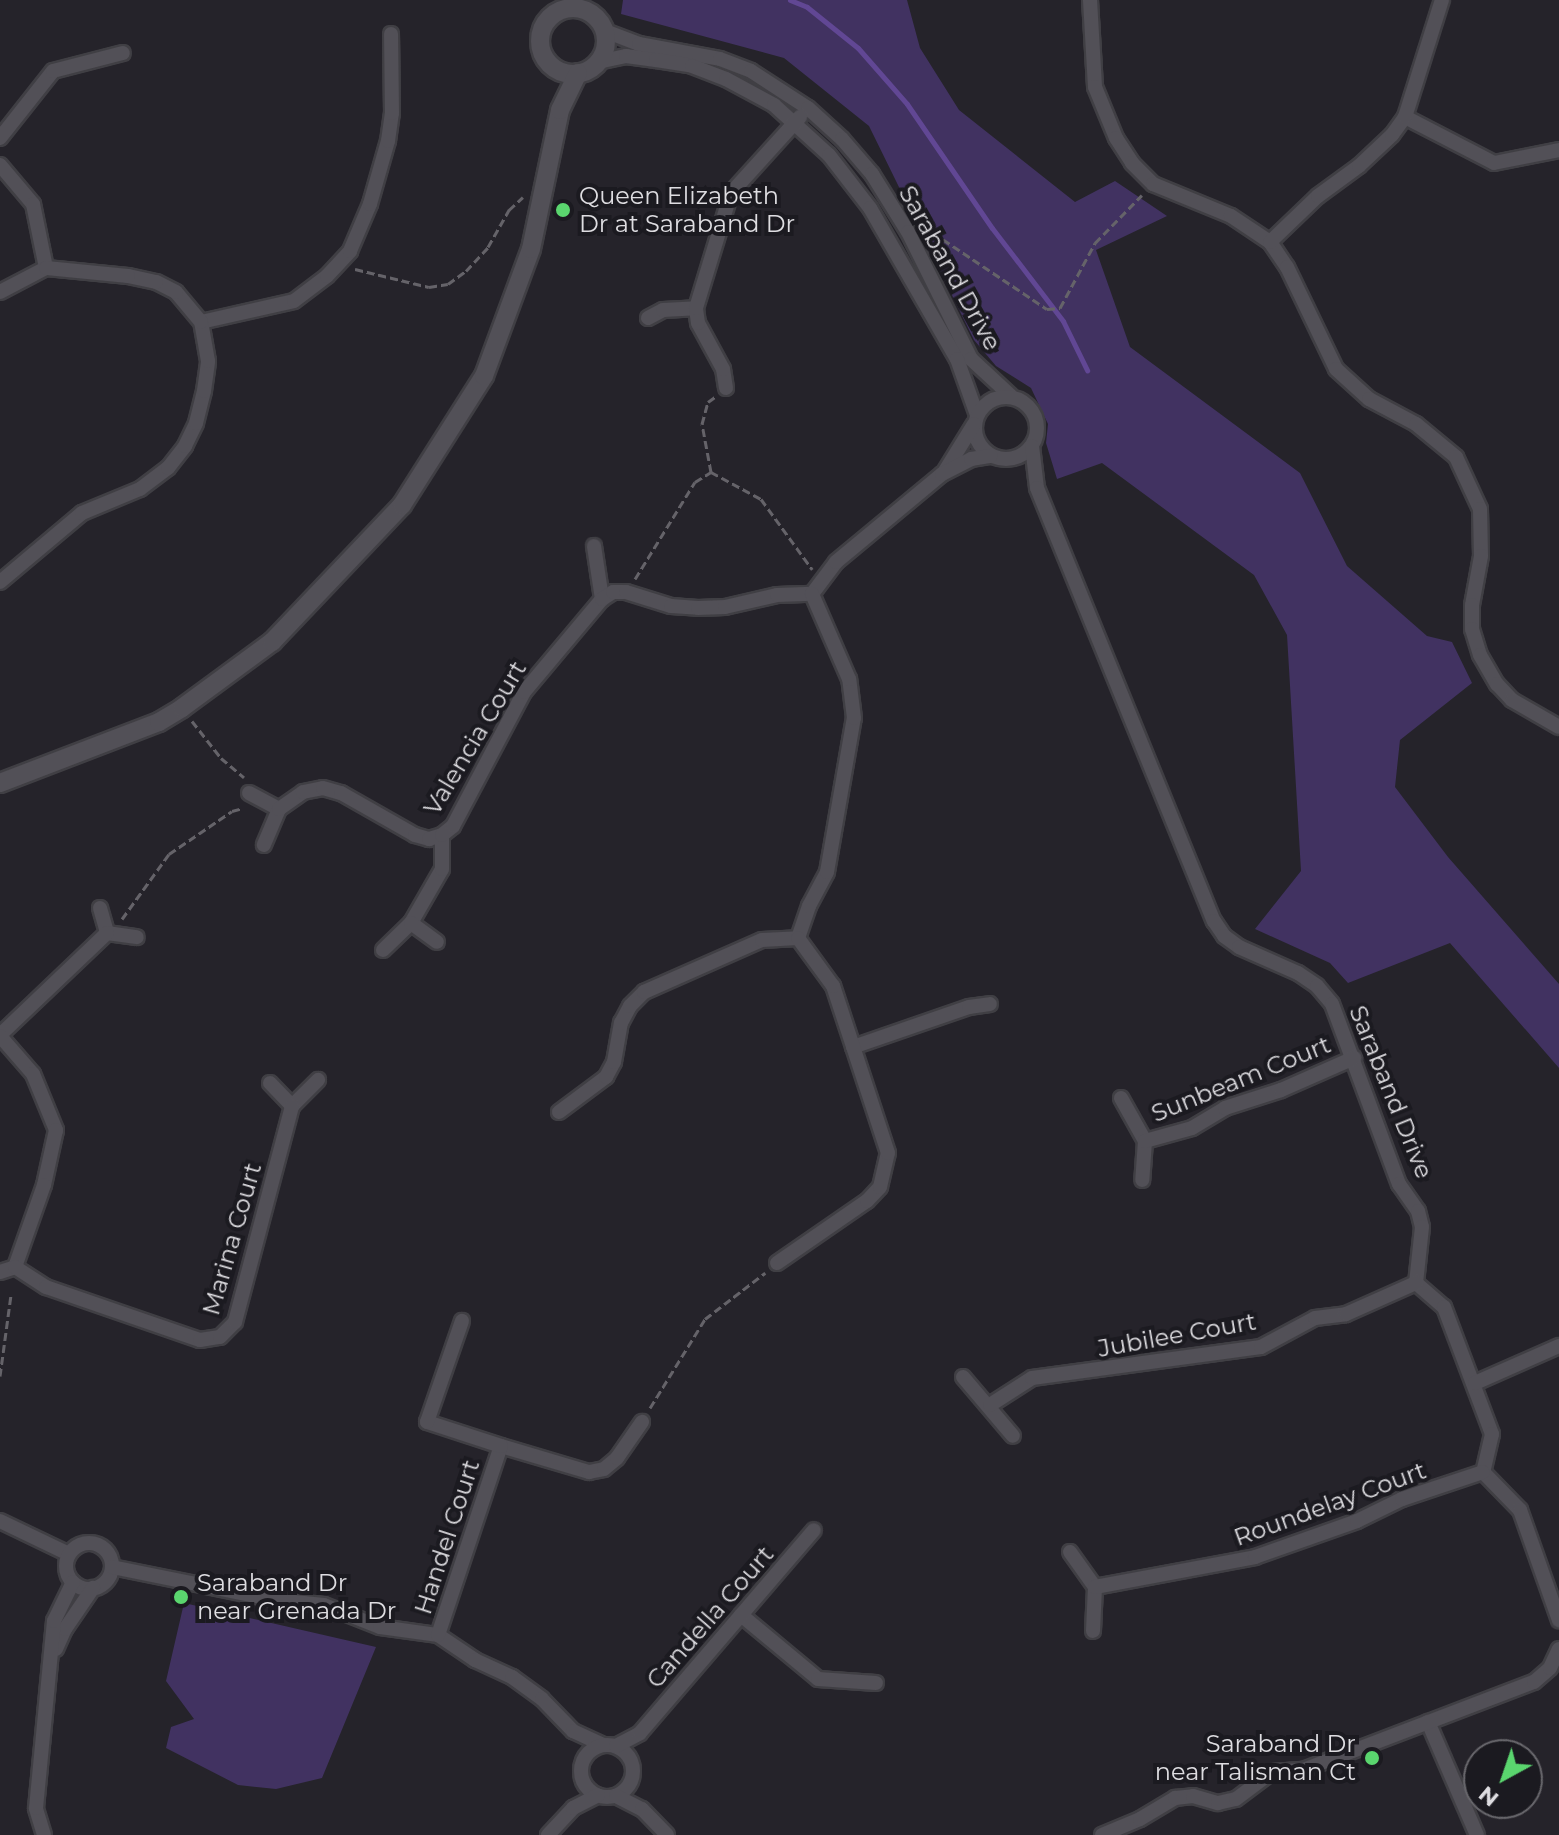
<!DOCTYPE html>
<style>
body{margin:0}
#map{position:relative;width:1559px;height:1835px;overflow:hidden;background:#25232a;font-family:Montserrat,sans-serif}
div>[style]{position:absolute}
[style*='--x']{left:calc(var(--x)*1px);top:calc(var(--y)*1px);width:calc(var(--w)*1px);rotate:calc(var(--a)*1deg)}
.green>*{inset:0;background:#413261}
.stream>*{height:5px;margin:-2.5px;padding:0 2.5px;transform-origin:2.5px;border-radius:2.5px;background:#614794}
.path>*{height:3px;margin-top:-1.5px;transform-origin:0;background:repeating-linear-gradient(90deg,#656369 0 8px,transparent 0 12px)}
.roads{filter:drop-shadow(2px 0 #403f44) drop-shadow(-2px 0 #403f44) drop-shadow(0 2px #403f44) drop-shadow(0 -2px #403f44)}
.minor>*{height:14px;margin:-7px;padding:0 7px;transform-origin:7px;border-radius:7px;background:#525057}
.minor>.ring{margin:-7px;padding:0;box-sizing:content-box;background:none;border:14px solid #525057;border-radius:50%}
.tertiary>*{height:18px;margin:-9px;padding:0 9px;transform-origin:9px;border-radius:9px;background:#525057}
.tertiary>.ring{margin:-9px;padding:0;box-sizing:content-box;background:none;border:18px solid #525057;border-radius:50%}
.dots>*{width:22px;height:22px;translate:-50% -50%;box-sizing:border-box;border:4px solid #1b1a20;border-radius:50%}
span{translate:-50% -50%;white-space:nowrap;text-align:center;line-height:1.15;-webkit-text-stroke:8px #1b1a20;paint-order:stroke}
.poi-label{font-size:24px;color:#dedde1}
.left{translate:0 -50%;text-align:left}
.right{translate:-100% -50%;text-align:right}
.street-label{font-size:24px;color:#dedde1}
.north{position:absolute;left:1463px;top:1739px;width:80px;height:80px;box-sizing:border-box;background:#1b1a20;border:2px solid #69686d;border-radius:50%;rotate:220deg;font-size:22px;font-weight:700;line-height:32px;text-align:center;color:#dedde1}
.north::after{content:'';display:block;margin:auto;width:28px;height:36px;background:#5ad56e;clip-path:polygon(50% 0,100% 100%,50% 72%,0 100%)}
</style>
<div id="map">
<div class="green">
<i style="clip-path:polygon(623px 0,907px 0,920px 48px,959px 110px,1075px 202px,1115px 181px,1167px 216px,1096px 250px,1130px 347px,1300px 473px,1347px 566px,1427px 636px,1452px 642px,1472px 683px,1400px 740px,1395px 787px,1448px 857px,1559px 984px,1559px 1068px,1450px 943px,1348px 983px,1330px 963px,1255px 929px,1301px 871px,1287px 635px,1254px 575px,1102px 463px,1057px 479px,1046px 443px,1048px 424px,1031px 388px,996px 366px,974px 340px,869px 126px,784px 58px,621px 14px)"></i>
<i style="clip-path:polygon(184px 1603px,376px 1647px,322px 1778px,276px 1789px,238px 1785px,166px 1748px,171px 1727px,194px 1719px,166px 1681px)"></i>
</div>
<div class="stream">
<i style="--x:790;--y:0;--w:18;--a:22"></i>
<i style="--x:807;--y:7;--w:65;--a:38.8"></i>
<i style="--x:858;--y:48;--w:74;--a:48.8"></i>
<i style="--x:907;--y:104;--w:150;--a:55.6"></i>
<i style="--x:992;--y:228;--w:117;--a:52.6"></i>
<i style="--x:1063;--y:321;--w:55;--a:63.9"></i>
</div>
<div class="path">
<i style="--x:923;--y:226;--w:149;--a:33.8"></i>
<i style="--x:1047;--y:309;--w:13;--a:-4"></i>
<i style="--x:1060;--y:308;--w:74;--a:-61.7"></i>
<i style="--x:1095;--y:243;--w:67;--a:-45.6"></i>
<i style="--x:355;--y:269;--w:76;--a:13.7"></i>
<i style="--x:429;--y:287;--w:19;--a:-9"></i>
<i style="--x:448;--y:284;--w:22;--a:-36"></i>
<i style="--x:466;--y:271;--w:33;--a:-47"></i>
<i style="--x:488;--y:247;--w:43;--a:-60.4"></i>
<i style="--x:509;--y:210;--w:19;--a:-43"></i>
<i style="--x:711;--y:472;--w:49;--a:-100.6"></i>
<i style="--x:702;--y:424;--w:23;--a:-75"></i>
<i style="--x:708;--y:402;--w:9;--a:-36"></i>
<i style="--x:635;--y:579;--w:114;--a:-58.3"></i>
<i style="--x:695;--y:482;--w:19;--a:-32"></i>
<i style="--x:711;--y:472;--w:57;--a:28.4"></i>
<i style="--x:761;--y:499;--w:87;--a:53.9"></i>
<i style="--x:192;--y:721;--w:47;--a:51.9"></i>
<i style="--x:221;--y:758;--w:30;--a:40"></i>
<i style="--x:122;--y:919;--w:80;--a:-54.1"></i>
<i style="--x:169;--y:854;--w:76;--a:-34.3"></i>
<i style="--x:232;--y:811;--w:11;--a:-15"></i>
<i style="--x:0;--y:1376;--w:82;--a:-82.3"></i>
<i style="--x:650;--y:1408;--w:105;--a:-58.3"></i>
<i style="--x:705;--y:1319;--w:76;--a:-37.5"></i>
</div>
<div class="roads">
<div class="minor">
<i style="--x:1090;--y:0;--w:87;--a:86.7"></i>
<i style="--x:1095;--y:87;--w:55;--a:67.6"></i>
<i style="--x:1116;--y:138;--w:30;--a:57"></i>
<i style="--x:1132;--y:163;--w:30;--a:45"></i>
<i style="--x:1153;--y:184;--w:84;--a:22.3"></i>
<i style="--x:1231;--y:216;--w:47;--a:33.7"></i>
<i style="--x:1270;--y:242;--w:30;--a:56"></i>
<i style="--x:1287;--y:267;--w:113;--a:64.3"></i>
<i style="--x:1336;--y:369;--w:45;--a:42.3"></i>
<i style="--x:1369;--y:399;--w:53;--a:28"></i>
<i style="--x:1416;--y:424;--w:52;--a:39.5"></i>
<i style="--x:1456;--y:457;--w:57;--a:65.2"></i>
<i style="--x:1480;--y:509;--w:47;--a:88.8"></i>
<i style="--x:1481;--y:556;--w:50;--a:100.4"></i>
<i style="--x:1472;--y:605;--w:24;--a:90"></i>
<i style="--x:1472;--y:629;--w:27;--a:73"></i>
<i style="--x:1480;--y:655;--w:34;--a:60"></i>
<i style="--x:1497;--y:684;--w:22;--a:47"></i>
<i style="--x:1512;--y:700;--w:54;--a:29.9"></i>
<i style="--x:605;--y:31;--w:36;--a:21"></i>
<i style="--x:639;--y:44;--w:82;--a:10.5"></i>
<i style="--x:720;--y:59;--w:33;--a:21"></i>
<i style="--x:751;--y:71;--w:68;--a:33"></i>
<i style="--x:808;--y:108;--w:46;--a:42.4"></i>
<i style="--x:842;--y:139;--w:46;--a:49.4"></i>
<i style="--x:872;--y:174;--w:68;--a:58.2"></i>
<i style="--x:908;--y:232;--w:142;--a:63.6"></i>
<i style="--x:971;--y:359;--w:54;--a:42.8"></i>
<i style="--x:598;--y:62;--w:29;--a:-12"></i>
<i style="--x:626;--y:56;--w:30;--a:8"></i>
<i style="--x:656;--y:60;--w:36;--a:9"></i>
<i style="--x:692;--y:66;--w:36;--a:21"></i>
<i style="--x:726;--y:79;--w:55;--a:28.4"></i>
<i style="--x:774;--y:105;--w:74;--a:42.3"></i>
<i style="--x:829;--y:155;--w:67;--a:52.3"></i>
<i style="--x:870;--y:208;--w:174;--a:60.1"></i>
<i style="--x:957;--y:359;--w:59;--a:70.3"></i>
<i style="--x:1405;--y:117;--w:100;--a:27.3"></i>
<i style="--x:1494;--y:163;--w:66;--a:-11.3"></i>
<i style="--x:0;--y:138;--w:85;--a:-51.7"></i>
<i style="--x:53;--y:71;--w:72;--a:-14.4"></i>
<i style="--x:0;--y:165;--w:51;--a:49.8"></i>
<i style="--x:33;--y:204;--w:65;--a:78.5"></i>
<i style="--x:1270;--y:242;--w:66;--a:-43.8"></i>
<i style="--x:1318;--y:196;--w:51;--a:-36.2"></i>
<i style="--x:1359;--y:166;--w:45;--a:-43.2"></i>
<i style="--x:1392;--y:135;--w:22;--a:-54"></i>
<i style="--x:1405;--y:117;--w:123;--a:-72.5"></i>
<i style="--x:0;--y:292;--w:52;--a:-27.6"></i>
<i style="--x:648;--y:318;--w:17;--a:-28"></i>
<i style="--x:663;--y:310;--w:33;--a:-3"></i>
<i style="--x:201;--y:322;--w:95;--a:-12.7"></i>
<i style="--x:294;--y:301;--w:41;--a:-37.1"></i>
<i style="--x:327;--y:276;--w:34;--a:-47"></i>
<i style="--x:350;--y:251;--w:51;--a:-66.9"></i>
<i style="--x:370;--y:204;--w:66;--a:-74.1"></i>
<i style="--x:388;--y:141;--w:28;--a:-82"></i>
<i style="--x:392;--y:113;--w:79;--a:-90.7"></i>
<i style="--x:726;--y:388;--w:19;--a:-99"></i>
<i style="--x:723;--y:369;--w:52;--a:-118.5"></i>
<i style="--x:698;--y:323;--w:15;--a:-98"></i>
<i style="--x:696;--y:308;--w:120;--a:-73.1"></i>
<i style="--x:731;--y:193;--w:103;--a:-47.8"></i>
<i class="ring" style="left:975px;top:397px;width:48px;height:48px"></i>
<i style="--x:1032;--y:446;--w:42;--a:83.2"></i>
<i style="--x:1037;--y:488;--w:468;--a:67.8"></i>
<i style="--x:1214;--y:921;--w:18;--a:56"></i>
<i style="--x:1224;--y:936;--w:19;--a:36"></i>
<i style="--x:1239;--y:947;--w:64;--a:23.8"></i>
<i style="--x:1298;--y:973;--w:23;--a:34"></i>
<i style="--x:1317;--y:986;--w:23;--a:50"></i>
<i style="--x:1332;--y:1004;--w:192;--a:69.6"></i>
<i style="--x:1399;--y:1184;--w:33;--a:55"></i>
<i style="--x:1418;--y:1211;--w:16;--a:76"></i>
<i style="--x:1422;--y:1227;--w:56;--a:96.1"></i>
<i style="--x:1416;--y:1283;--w:37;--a:41"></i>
<i style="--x:1444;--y:1307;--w:136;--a:69.3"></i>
<i style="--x:1492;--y:1434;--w:39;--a:103"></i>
<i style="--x:1483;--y:1472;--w:53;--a:45.8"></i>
<i style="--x:1520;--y:1510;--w:117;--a:70.5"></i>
<i style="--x:945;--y:471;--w:55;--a:-58.3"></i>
<i style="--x:594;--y:546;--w:54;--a:81.4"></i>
<i style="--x:0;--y:582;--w:107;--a:-40.1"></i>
<i style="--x:82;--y:513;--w:63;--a:-22.5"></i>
<i style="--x:140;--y:489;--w:35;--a:-37"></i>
<i style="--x:168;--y:468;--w:28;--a:-52"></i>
<i style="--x:185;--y:446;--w:25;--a:-64"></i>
<i style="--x:196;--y:423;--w:33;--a:-76"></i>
<i style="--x:204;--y:391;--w:30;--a:-82"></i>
<i style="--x:208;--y:361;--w:40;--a:-100"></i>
<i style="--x:201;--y:322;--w:39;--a:-130"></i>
<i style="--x:176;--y:292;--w:22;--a:-153"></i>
<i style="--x:156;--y:282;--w:29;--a:-168"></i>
<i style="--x:128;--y:276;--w:82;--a:-174.4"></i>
<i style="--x:249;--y:793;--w:34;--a:28"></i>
<i style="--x:279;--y:809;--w:39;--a:113"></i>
<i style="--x:279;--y:809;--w:29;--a:-35"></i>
<i style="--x:303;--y:792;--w:20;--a:-11"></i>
<i style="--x:323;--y:788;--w:19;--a:16"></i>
<i style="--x:341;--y:793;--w:85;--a:29.6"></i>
<i style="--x:415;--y:835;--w:15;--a:16"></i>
<i style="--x:429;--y:839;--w:14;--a:-17"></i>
<i style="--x:100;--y:908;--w:26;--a:74"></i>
<i style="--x:107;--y:933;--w:30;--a:8"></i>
<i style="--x:411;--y:923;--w:62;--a:-60.1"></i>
<i style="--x:442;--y:869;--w:34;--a:-90"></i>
<i style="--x:442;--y:835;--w:14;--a:-39"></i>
<i style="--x:453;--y:826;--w:152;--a:-62.1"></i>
<i style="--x:524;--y:692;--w:121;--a:-50"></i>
<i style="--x:602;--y:599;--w:13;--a:-32"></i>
<i style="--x:613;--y:592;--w:13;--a:0"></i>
<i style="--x:626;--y:592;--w:47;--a:17.3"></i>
<i style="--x:671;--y:606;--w:27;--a:4"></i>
<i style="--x:698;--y:608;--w:27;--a:-2"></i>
<i style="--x:725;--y:607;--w:53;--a:-13"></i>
<i style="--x:777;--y:595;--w:35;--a:-2"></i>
<i style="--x:812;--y:594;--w:40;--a:-53"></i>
<i style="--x:836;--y:562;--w:138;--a:-39.7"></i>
<i style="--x:942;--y:474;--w:33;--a:-27"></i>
<i style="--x:971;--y:459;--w:20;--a:-9"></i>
<i style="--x:383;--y:950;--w:39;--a:-44"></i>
<i style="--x:411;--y:923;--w:32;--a:36"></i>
<i style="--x:0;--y:1035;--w:148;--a:-43.6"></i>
<i style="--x:0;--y:1036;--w:50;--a:49"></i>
<i style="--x:33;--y:1074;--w:61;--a:67.7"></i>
<i style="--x:56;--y:1130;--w:56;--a:102.3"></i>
<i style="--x:44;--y:1185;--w:87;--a:109.5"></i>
<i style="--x:853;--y:1047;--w:123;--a:-19"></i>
<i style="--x:969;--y:1007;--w:21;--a:-8"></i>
<i style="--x:270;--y:1083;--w:32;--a:46"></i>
<i style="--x:292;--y:1106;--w:37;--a:-45"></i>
<i style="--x:1121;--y:1098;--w:49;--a:60.8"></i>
<i style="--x:1145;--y:1141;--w:39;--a:94"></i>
<i style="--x:559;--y:1112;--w:59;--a:-36.7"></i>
<i style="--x:606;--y:1077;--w:17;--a:-62"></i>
<i style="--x:614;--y:1062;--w:40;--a:-80"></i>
<i style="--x:621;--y:1023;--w:19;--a:-62"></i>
<i style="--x:630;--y:1006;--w:20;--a:-45"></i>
<i style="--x:644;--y:992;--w:129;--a:-23.8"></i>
<i style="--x:762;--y:940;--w:36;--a:-3"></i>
<i style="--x:798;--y:938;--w:34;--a:-71"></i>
<i style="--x:809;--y:906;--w:38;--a:-62"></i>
<i style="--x:827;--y:872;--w:156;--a:-80.1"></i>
<i style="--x:854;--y:718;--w:39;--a:-97"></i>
<i style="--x:849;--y:679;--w:93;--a:-113.5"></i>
<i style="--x:1145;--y:1141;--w:49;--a:-15.5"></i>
<i style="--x:1192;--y:1128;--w:39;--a:-31"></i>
<i style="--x:1225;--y:1108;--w:59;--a:-17.8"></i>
<i style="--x:1281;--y:1090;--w:80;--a:-23.7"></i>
<i style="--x:777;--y:1263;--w:109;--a:-34.6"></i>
<i style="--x:867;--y:1201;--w:19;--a:-47"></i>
<i style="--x:880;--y:1187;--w:35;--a:-77"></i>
<i style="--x:888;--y:1153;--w:176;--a:-108.2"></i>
<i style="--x:833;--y:986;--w:59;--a:-126.1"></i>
<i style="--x:0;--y:1272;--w:16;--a:-18"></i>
<i style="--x:15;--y:1267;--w:37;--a:33"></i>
<i style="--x:46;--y:1287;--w:163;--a:19"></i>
<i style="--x:200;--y:1340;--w:20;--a:-9"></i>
<i style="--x:220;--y:1337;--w:21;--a:-45"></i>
<i style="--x:235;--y:1322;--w:223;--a:-75.2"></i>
<i style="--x:963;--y:1377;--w:77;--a:49.7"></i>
<i style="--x:1475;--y:1383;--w:92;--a:-23.8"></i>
<i style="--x:990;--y:1405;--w:50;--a:-32.7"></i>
<i style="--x:1032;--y:1378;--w:231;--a:-7.7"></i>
<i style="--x:1261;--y:1347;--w:61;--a:-28.2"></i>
<i style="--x:1315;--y:1318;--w:31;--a:-7"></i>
<i style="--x:1346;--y:1314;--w:77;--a:-23.9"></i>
<i style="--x:501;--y:1446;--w:92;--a:16.5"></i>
<i style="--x:589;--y:1472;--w:15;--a:-11"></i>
<i style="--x:604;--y:1469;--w:17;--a:-40"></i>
<i style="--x:617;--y:1458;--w:44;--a:-55.2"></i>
<i style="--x:0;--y:1521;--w:76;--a:25.6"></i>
<i class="ring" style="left:66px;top:1543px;width:32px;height:32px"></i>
<i style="--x:1070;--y:1552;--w:43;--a:54.5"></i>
<i style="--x:1095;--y:1587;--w:44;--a:92.6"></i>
<i style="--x:112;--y:1567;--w:166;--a:11.4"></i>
<i style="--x:275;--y:1600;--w:49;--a:5.8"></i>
<i style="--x:324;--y:1605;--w:60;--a:21.4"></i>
<i style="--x:380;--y:1627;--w:59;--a:7.9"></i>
<i style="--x:438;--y:1635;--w:45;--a:34"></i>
<i style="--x:475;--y:1660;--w:41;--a:24.7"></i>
<i style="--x:512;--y:1677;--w:37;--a:36"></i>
<i style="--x:542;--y:1699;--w:45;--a:45.9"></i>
<i style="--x:573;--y:1731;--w:33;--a:25"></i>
<i style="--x:1095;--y:1587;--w:163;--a:-10.6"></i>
<i style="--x:1255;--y:1557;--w:108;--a:-19.4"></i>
<i style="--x:1357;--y:1521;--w:50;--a:-26.1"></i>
<i style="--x:1402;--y:1499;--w:85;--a:-18.4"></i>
<i style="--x:741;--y:1615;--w:100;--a:39.7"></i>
<i style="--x:818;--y:1679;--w:58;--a:3.9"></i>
<i style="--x:438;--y:1635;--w:199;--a:-71.6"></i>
<i style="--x:501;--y:1446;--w:78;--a:-162"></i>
<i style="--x:427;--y:1422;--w:107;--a:-70.9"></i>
<i style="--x:56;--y:1649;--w:22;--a:-66"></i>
<i style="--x:65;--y:1629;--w:50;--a:-55.7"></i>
<i style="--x:1428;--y:1722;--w:123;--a:66.6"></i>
<i class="ring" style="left:581px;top:1745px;width:38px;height:38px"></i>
<i style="--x:616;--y:1746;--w:27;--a:-28"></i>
<i style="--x:640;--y:1733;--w:267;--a:-49.4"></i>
<i style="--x:616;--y:1796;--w:29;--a:27"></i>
<i style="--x:642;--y:1809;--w:36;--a:46"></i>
<i style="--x:44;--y:1835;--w:28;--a:-107"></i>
<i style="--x:36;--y:1808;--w:188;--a:-84.5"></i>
<i style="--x:54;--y:1621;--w:43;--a:-64"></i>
<i style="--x:548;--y:1835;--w:37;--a:-47"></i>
<i style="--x:573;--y:1808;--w:28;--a:-27"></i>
<i style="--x:1102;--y:1835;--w:41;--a:-22.8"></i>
<i style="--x:1140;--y:1819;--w:41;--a:-31"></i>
<i style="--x:1175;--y:1798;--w:18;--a:-6"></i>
<i style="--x:1193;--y:1796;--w:26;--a:16"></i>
<i style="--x:1218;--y:1803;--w:18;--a:-13"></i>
<i style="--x:1236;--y:1799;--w:45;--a:-36.9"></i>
<i style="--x:1272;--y:1772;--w:31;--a:-4"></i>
<i style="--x:1303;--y:1770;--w:247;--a:-20.9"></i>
<i style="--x:1534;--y:1682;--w:21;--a:-41"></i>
<i style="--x:1550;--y:1668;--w:21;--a:-65"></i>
</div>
<div class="tertiary">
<i class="ring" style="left:540px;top:8px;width:48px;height:48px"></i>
<i style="--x:0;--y:783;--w:170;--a:-21"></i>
<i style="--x:159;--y:722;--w:27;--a:-31"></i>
<i style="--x:182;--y:708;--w:112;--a:-36.3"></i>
<i style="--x:272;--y:642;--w:189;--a:-46.5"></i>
<i style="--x:402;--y:505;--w:153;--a:-57.6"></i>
<i style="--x:484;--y:376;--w:135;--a:-69.7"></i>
<i style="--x:531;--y:249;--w:142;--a:-78.2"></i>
<i style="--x:560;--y:110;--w:41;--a:-64.1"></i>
</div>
</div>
<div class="dots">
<i style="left:563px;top:210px;background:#5ad56e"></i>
<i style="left:181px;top:1597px;background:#5ad56e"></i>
<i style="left:1372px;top:1758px;background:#5ad56e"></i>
</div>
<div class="poi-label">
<span class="left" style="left:579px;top:210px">Queen Elizabeth<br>Dr at Saraband Dr</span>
<span class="left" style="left:197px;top:1597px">Saraband Dr<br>near Grenada Dr</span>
<span class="right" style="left:1356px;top:1758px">Saraband Dr<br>near Talisman Ct</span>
</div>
<div class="street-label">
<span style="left:950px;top:268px;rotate:61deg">Saraband Drive</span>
<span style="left:475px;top:738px;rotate:-59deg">Valencia Court</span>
<span style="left:1241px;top:1079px;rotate:-22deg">Sunbeam Court</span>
<span style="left:1391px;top:1092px;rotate:68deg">Saraband Drive</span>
<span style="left:232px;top:1239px;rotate:-74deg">Marina Court</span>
<span style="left:1177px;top:1335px;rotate:-10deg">Jubilee Court</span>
<span style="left:1330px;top:1504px;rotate:-20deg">Roundelay Court</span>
<span style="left:447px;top:1537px;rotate:-72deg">Handel Court</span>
<span style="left:710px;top:1617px;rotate:-49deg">Candella Court</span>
</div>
<div class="north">N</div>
</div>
